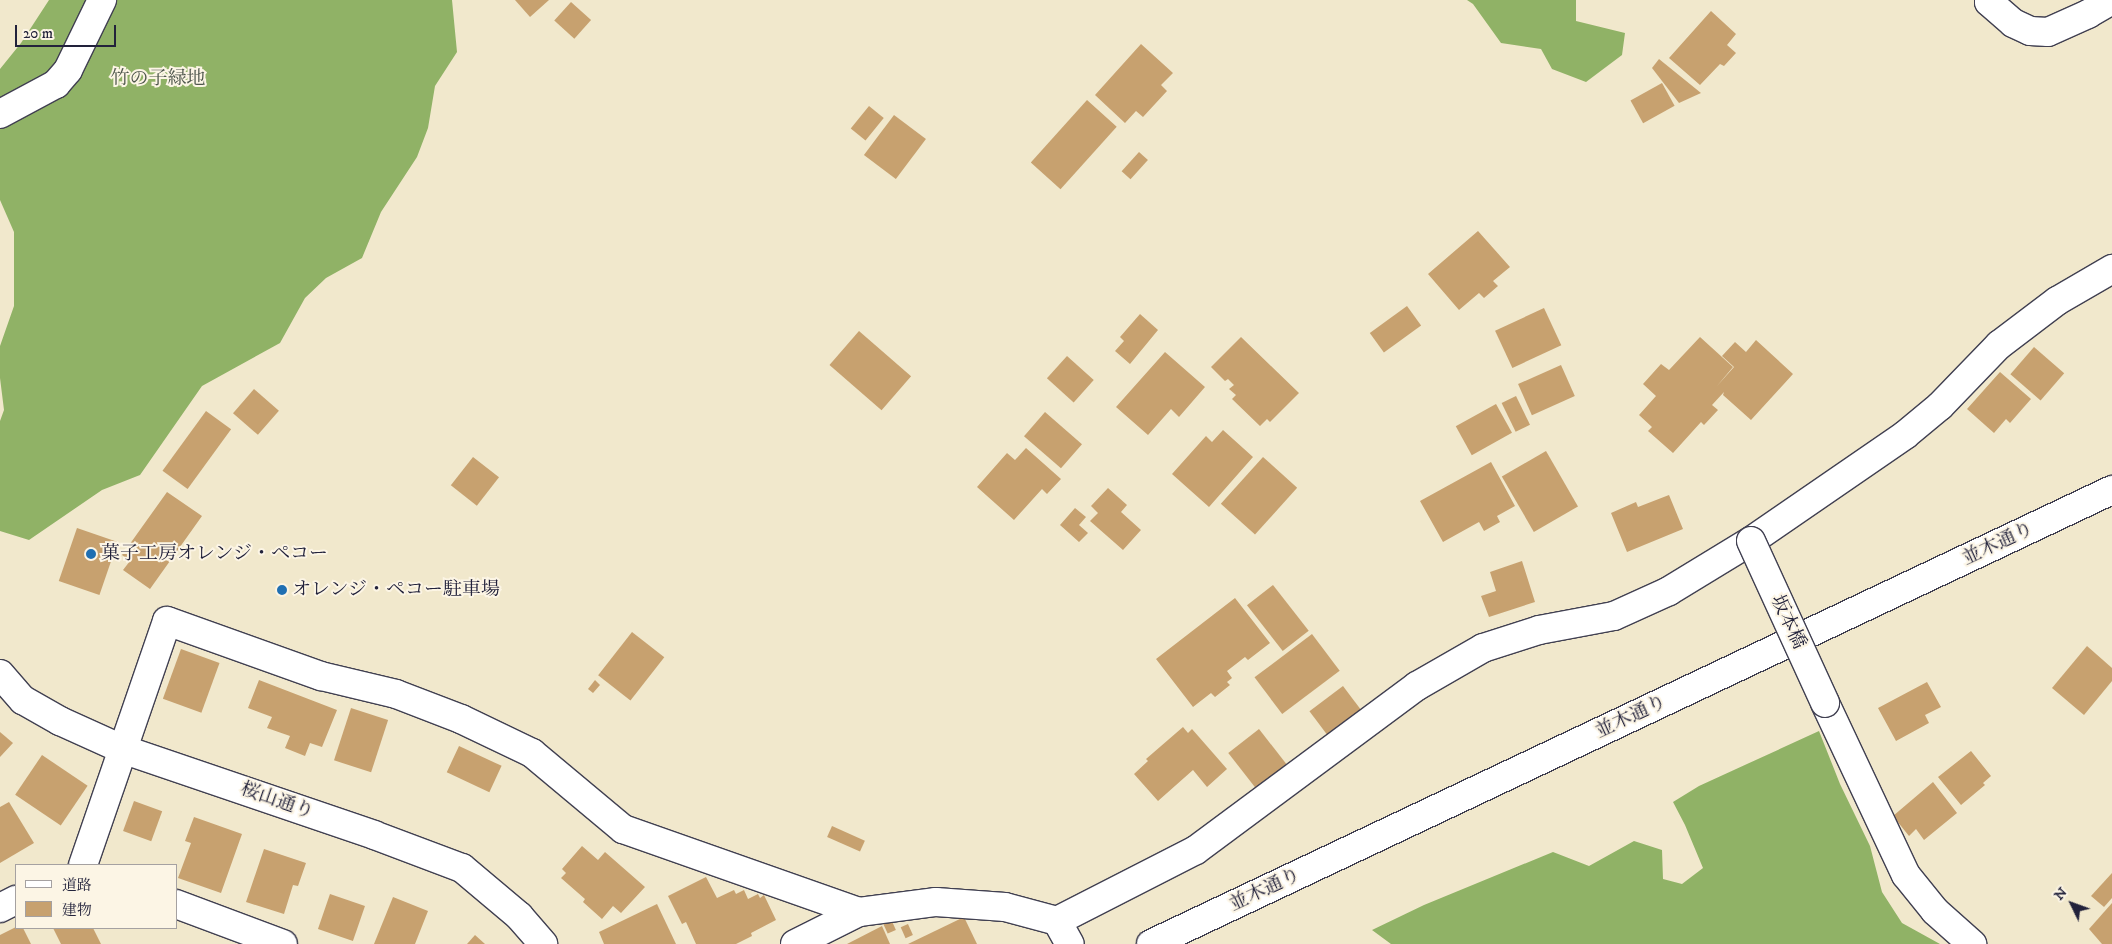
<!DOCTYPE html>
<meta charset="utf-8">
<style>
body{margin:0}
#map{position:relative;width:2112px;height:944px;overflow:hidden;background:#f1e8cc;font-family:"IM FELL DW Pica","Noto Serif JP",serif}
div>[style]{position:absolute}
[style*='--x']{left:calc(var(--x)*1px);top:calc(var(--y)*1px);width:calc(var(--w)*1px);rotate:calc(var(--a)*1deg)}
.forest>*{inset:0;background:#90b266}
.building>*{inset:0;background:#c7a16f;transform-origin:0 0}
.roads{filter:drop-shadow(1px 0 #414051) drop-shadow(-1px 0 #414051) drop-shadow(0 1px #414051) drop-shadow(0 -1px #414051)}
.minor>*{height:28px;margin:-14px;padding:0 14px;transform-origin:14px;border-radius:14px;background:#fff}
.bridges{filter:drop-shadow(1px 0 #414051) drop-shadow(-1px 0 #414051) drop-shadow(0 1px #414051) drop-shadow(0 -1px #414051)}
.minor-bridge>*{height:28px;margin:-14px;padding:0 14px;transform-origin:14px;border-radius:14px;background:#fff}
.dots>*{width:14px;height:14px;translate:-50% -50%;box-sizing:border-box;border:2px solid #fcf5e5;border-radius:50%}
span{translate:-50% -50%;white-space:nowrap;text-align:center;line-height:1.15;-webkit-text-stroke:4px #fcf5e5;paint-order:stroke}
.park-label{font-size:19px;color:#4e564c}
.street-label{font-size:19px;color:#22223b}
.poi-label{font-size:19px;color:#22223b}
.left{translate:0 -50%;text-align:left}
.legend{position:absolute;left:15px;top:864px;width:162px;height:65px;box-sizing:border-box;background:#fcf5e5;border:1px solid #a5a1a1;margin:0;padding:6px 9px;list-style:none;font-size:15px;color:#22223b}
.legend li{display:flex;align-items:center;gap:10px;height:25px}
.legend b{width:25px;border:1px solid #a5a1a1}
.north{position:absolute;left:2047px;top:879px;width:50px;height:50px;-webkit-text-stroke:4px #fcf5e5;paint-order:stroke;rotate:312deg;font-size:14px;font-weight:700;line-height:20px;text-align:center;color:#22223b}
.north::after{content:'';display:block;margin:auto;width:18px;height:22px;background:#22223b;clip-path:polygon(50% 0,100% 100%,50% 72%,0 100%)}
.scale{position:absolute;left:15px;top:25px;width:101px;height:22px;box-sizing:border-box;border:2px solid #22223b;border-top:0;padding-left:6px;font-size:15px;line-height:18px;white-space:nowrap;color:#22223b;-webkit-text-stroke:4px #fcf5e5;paint-order:stroke}
</style>
<div id="map">
<div class="forest">
<i style="clip-path:polygon(49px 0,452px 0,457px 52px,435px 86px,428px 128px,417px 157px,381px 212px,362px 258px,326px 278px,305px 298px,280px 343px,202px 386px,140px 475px,102px 490px,29px 540px,0 531px,0 421px,4px 410px,0 378px,0 346px,14px 306px,14px 232px,0 200px,0 69px,21px 43px)"></i>
<i style="clip-path:polygon(1467px 0,1576px 0,1576px 21px,1625px 33px,1622px 55px,1586px 82px,1552px 69px,1541px 49px,1501px 43px,1473px 4px)"></i>
<i style="clip-path:polygon(1819px 731px,1840px 784px,1870px 846px,1882px 892px,1902px 923px,1940px 944px,1391px 944px,1372px 930px,1424px 905px,1553px 852px,1589px 866px,1634px 841px,1662px 850px,1663px 879px,1682px 884px,1703px 868px,1685px 825px,1673px 802px,1699px 786px)"></i>
</div>
<div class="building">
<i style="clip-path:polygon(515px 0,549px 0,530px 17px)"></i>
<i style="left:571px;top:2px;width:27px;height:25px;rotate:42deg"></i>
<i style="clip-path:polygon(1711px 11px,1736px 34px,1727px 45px,1736px 53px,1724px 66px,1720px 64px,1700px 85px,1669px 58px)"></i>
<i style="clip-path:polygon(1141px 44px,1173px 73px,1161px 85px,1167px 91px,1143px 117px,1136px 111px,1125px 123px,1095px 95px)"></i>
<i style="clip-path:polygon(1659px 59px,1701px 93px,1679px 103px,1652px 68px)"></i>
<i style="left:1662px;top:83px;width:26px;height:36px;rotate:61deg"></i>
<i style="left:1087px;top:100px;width:40px;height:84px;rotate:42deg"></i>
<i style="left:869px;top:106px;width:19px;height:29px;rotate:39deg"></i>
<i style="left:894px;top:115px;width:40px;height:50px;rotate:37deg"></i>
<i style="left:1139px;top:152px;width:12px;height:26px;rotate:42deg"></i>
<i style="clip-path:polygon(1478px 231px,1510px 267px,1493px 281px,1498px 286px,1484px 298px,1479px 293px,1459px 310px,1428px 274px)"></i>
<i style="left:1407px;top:306px;width:24px;height:46px;rotate:54deg"></i>
<i style="left:1544px;top:308px;width:41px;height:54px;rotate:65deg"></i>
<i style="clip-path:polygon(1140px 314px,1158px 330px,1130px 364px,1115px 351px,1124px 341px,1120px 337px)"></i>
<i style="left:859px;top:331px;width:69px;height:45px;rotate:41deg"></i>
<i style="clip-path:polygon(1241px 337px,1299px 393px,1270px 422px,1267px 419px,1260px 426px,1232px 399px,1236px 395px,1229px 389px,1234px 385px,1228px 379px,1225px 381px,1211px 367px)"></i>
<i style="clip-path:polygon(1700px 337px,1733px 367px,1717px 386px,1734px 367px,1722px 356px,1735px 342px,1746px 352px,1756px 340px,1793px 374px,1751px 420px,1723px 395px,1724px 392px,1712px 405px,1718px 410px,1704px 425px,1701px 422px,1673px 453px,1648px 431px,1652px 427px,1639px 415px,1656px 396px,1643px 384px,1661px 364px,1669px 370px)"></i>
<i style="left:2034px;top:347px;width:40px;height:36px;rotate:41deg"></i>
<i style="clip-path:polygon(1165px 352px,1205px 387px,1179px 417px,1171px 409px,1148px 435px,1116px 407px)"></i>
<i style="left:1067px;top:356px;width:36px;height:30px;rotate:42deg"></i>
<i style="left:1561px;top:365px;width:34px;height:47px;rotate:66deg"></i>
<i style="clip-path:polygon(2000px 372px,2031px 399px,2010px 423px,2006px 419px,1994px 433px,1967px 409px)"></i>
<i style="left:254px;top:389px;width:33px;height:32px;rotate:41deg"></i>
<i style="left:1516px;top:396px;width:32px;height:16px;rotate:64deg"></i>
<i style="left:1496px;top:404px;width:33px;height:46px;rotate:61deg"></i>
<i style="left:206px;top:411px;width:31px;height:74px;rotate:36deg"></i>
<i style="left:1045px;top:412px;width:49px;height:32px;rotate:41deg"></i>
<i style="clip-path:polygon(1223px 430px,1253px 457px,1209px 507px,1172px 474px,1206px 436px,1212px 442px)"></i>
<i style="clip-path:polygon(1026px 448px,1061px 479px,1047px 494px,1042px 489px,1014px 520px,977px 487px,1007px 453px,1015px 460px)"></i>
<i style="left:1546px;top:451px;width:64px;height:51px;rotate:60deg"></i>
<i style="left:473px;top:457px;width:33px;height:36px;rotate:38deg"></i>
<i style="left:1263px;top:457px;width:46px;height:63px;rotate:42deg"></i>
<i style="clip-path:polygon(1491px 462px,1515px 506px,1497px 516px,1500px 522px,1484px 531px,1479px 522px,1443px 542px,1420px 501px)"></i>
<i style="clip-path:polygon(1108px 488px,1127px 505px,1121px 512px,1141px 530px,1123px 550px,1090px 521px,1098px 513px,1091px 506px)"></i>
<i style="clip-path:polygon(167px 492px,202px 516px,150px 589px,123px 570px,130px 561px,122px 555px)"></i>
<i style="clip-path:polygon(1669px 495px,1683px 529px,1627px 552px,1611px 513px,1636px 502px,1638px 507px)"></i>
<i style="clip-path:polygon(1075px 508px,1086px 517px,1079px 525px,1088px 533px,1079px 542px,1060px 525px)"></i>
<i style="left:77px;top:528px;width:43px;height:56px;rotate:19deg"></i>
<i style="clip-path:polygon(1522px 561px,1535px 602px,1489px 617px,1481px 596px,1496px 591px,1490px 572px)"></i>
<i style="left:1273px;top:585px;width:58px;height:33px;rotate:52deg"></i>
<i style="clip-path:polygon(1235px 598px,1270px 643px,1248px 660px,1245px 657px,1227px 671px,1232px 678px,1227px 682px,1230px 685px,1215px 697px,1211px 693px,1193px 707px,1156px 659px)"></i>
<i style="left:632px;top:632px;width:41px;height:55px;rotate:38deg"></i>
<i style="left:1312px;top:634px;width:46px;height:72px;rotate:53deg"></i>
<i style="clip-path:polygon(2087px 646px,2112px 668px,2112px 681px,2084px 715px,2052px 688px)"></i>
<i style="left:181px;top:649px;width:41px;height:53px;rotate:20deg"></i>
<i style="clip-path:polygon(259px 680px,337px 710px,322px 747px,310px 743px,305px 756px,285px 748px,290px 736px,267px 728px,272px 717px,248px 708px)"></i>
<i style="clip-path:polygon(595px 680px,600px 685px,593px 693px,588px 689px)"></i>
<i style="clip-path:polygon(1927px 682px,1941px 707px,1925px 715px,1929px 723px,1896px 741px,1878px 708px)"></i>
<i style="left:1343px;top:686px;width:30px;height:42px;rotate:53deg"></i>
<i style="left:351px;top:708px;width:39px;height:55px;rotate:18deg"></i>
<i style="clip-path:polygon(1183px 727px,1188px 733px,1192px 729px,1227px 769px,1207px 787px,1193px 770px,1158px 801px,1134px 774px,1148px 761px,1146px 759px)"></i>
<i style="left:1259px;top:729px;width:46px;height:39px;rotate:52deg"></i>
<i style="clip-path:polygon(0 732px,13px 743px,0 757px)"></i>
<i style="left:459px;top:746px;width:47px;height:29px;rotate:25deg"></i>
<i style="clip-path:polygon(1971px 751px,1991px 776px,1983px 783px,1985px 785px,1961px 805px,1938px 777px)"></i>
<i style="left:42px;top:755px;width:55px;height:48px;rotate:34deg"></i>
<i style="clip-path:polygon(1933px 782px,1957px 813px,1924px 840px,1916px 829px,1909px 836px,1893px 816px)"></i>
<i style="left:134px;top:801px;width:30px;height:32px;rotate:20deg"></i>
<i style="clip-path:polygon(9px 802px,34px 843px,0 863px,0 807px)"></i>
<i style="clip-path:polygon(194px 817px,242px 834px,221px 893px,178px 878px,191px 843px,185px 841px)"></i>
<i style="left:832px;top:826px;width:36px;height:12px;rotate:24deg"></i>
<i style="clip-path:polygon(582px 846px,598px 860px,605px 852px,645px 887px,621px 913px,613px 906px,602px 919px,583px 902px,585px 899px,561px 878px,566px 873px,562px 869px)"></i>
<i style="clip-path:polygon(264px 849px,306px 863px,298px 886px,293px 885px,284px 914px,246px 902px)"></i>
<i style="clip-path:polygon(2112px 873px,2112px 898px,2104px 907px,2091px 896px)"></i>
<i style="clip-path:polygon(706px 877px,717px 898px,734px 890px,736px 894px,744px 890px,748px 899px,758px 894px,760px 898px,764px 895px,776px 920px,751px 933px,752px 936px,736px 944px,696px 944px,686px 922px,682px 924px,668px 896px)"></i>
<i style="left:330px;top:894px;width:37px;height:37px;rotate:19deg"></i>
<i style="clip-path:polygon(393px 897px,428px 911px,415px 944px,374px 944px)"></i>
<i style="clip-path:polygon(2112px 903px,2112px 944px,2102px 944px,2089px 929px)"></i>
<i style="clip-path:polygon(657px 904px,676px 944px,604px 944px,599px 932px)"></i>
<i style="clip-path:polygon(964px 917px,977px 944px,908px 944px)"></i>
<i style="left:891px;top:919px;width:12px;height:9px;rotate:66deg"></i>
<i style="left:908px;top:924px;width:12px;height:8px;rotate:66deg"></i>
<i style="clip-path:polygon(882px 926px,890px 944px,847px 944px)"></i>
<i style="clip-path:polygon(16px 927px,23px 928px,31px 944px,0 944px,0 935px)"></i>
<i style="clip-path:polygon(53px 928px,93px 928px,101px 944px,61px 944px)"></i>
<i style="clip-path:polygon(475px 935px,485px 944px,467px 944px)"></i>
</div>
<div class="roads">
<div class="minor">
<i style="--x:1990;--y:0;--w:2;--a:117"></i>
<i style="--x:1989;--y:2;--w:32;--a:41"></i>
<i style="--x:2013;--y:23;--w:19;--a:25"></i>
<i style="--x:2030;--y:31;--w:18;--a:3"></i>
<i style="--x:2048;--y:32;--w:44;--a:-24.2"></i>
<i style="--x:2088;--y:14;--w:28;--a:-30"></i>
<i style="--x:0;--y:114;--w:64;--a:-28.2"></i>
<i style="--x:56;--y:84;--w:18;--a:-49"></i>
<i style="--x:68;--y:70;--w:78;--a:-64.1"></i>
<i style="--x:0;--y:674;--w:35;--a:49"></i>
<i style="--x:23;--y:700;--w:43;--a:29.6"></i>
<i style="--x:60;--y:721;--w:68;--a:24.3"></i>
<i style="--x:122;--y:749;--w:266;--a:18.8"></i>
<i style="--x:374;--y:835;--w:94;--a:20.6"></i>
<i style="--x:462;--y:868;--w:75;--a:40.1"></i>
<i style="--x:519;--y:916;--w:37;--a:49"></i>
<i style="--x:1825;--y:703;--w:190;--a:64.8"></i>
<i style="--x:1906;--y:875;--w:46;--a:51.1"></i>
<i style="--x:1935;--y:911;--w:50;--a:41.7"></i>
<i style="--x:83;--y:865;--w:258;--a:-71"></i>
<i style="--x:167;--y:621;--w:164;--a:19.7"></i>
<i style="--x:321;--y:676;--w:77;--a:13.5"></i>
<i style="--x:396;--y:694;--w:70;--a:21"></i>
<i style="--x:461;--y:719;--w:79;--a:25.6"></i>
<i style="--x:532;--y:753;--w:119;--a:39.9"></i>
<i style="--x:623;--y:829;--w:250;--a:19.4"></i>
<i style="--x:176;--y:904;--w:114;--a:20.5"></i>
<i style="--x:0;--y:908;--w:18;--a:-27"></i>
<i style="--x:1057;--y:921;--w:156;--a:-27.1"></i>
<i style="--x:1196;--y:850;--w:275;--a:-36.6"></i>
<i style="--x:1417;--y:686;--w:76;--a:-29.9"></i>
<i style="--x:1483;--y:648;--w:59;--a:-17.8"></i>
<i style="--x:1539;--y:630;--w:76;--a:-10.6"></i>
<i style="--x:1614;--y:616;--w:60;--a:-24.4"></i>
<i style="--x:1669;--y:591;--w:96;--a:-31.4"></i>
<i style="--x:1751;--y:541;--w:187;--a:-34.5"></i>
<i style="--x:1905;--y:435;--w:45;--a:-39.6"></i>
<i style="--x:1940;--y:406;--w:85;--a:-46"></i>
<i style="--x:1999;--y:345;--w:73;--a:-37.2"></i>
<i style="--x:2057;--y:301;--w:64;--a:-30.2"></i>
<i style="--x:795;--y:944;--w:72;--a:-26.6"></i>
<i style="--x:859;--y:912;--w:78;--a:-7.4"></i>
<i style="--x:936;--y:902;--w:69;--a:4.1"></i>
<i style="--x:1005;--y:907;--w:54;--a:15.1"></i>
<i style="--x:1057;--y:921;--w:26;--a:61"></i>
<i style="--x:1151;--y:944;--w:1063;--a:-25.29"></i>
</div>
</div>
<div class="bridges">
<div class="minor-bridge">
<i style="--x:1751;--y:541;--w:178;--a:65.4"></i>
</div>
</div>
<div class="dots">
<i style="left:91px;top:554px;background:#1f6fb2"></i>
<i style="left:282px;top:590px;background:#1f6fb2"></i>
</div>
<div class="park-label">
<span style="left:158px;top:79px">竹の子緑地</span>
</div>
<div class="street-label">
<span style="left:1998px;top:544px;rotate:-25deg">並木通り</span>
<span style="left:1788px;top:622px;rotate:65deg">坂本橋</span>
<span style="left:1631px;top:717px;rotate:-25deg">並木通り</span>
<span style="left:277px;top:801px;rotate:19deg">桜山通り</span>
<span style="left:1265px;top:890px;rotate:-25deg">並木通り</span>
</div>
<div class="poi-label">
<span class="left" style="left:101px;top:554px">菓子工房オレンジ・ペコー</span>
<span class="left" style="left:292px;top:590px">オレンジ・ペコー駐車場</span>
</div>
<ul class="legend">
<li><b style="height:6px;background:#fff"></b>道路</li>
<li><b style="height:14px;background:#c7a16f"></b>建物</li>
</ul>
<div class="north">N</div>
<div class="scale">20 m</div>
</div>
